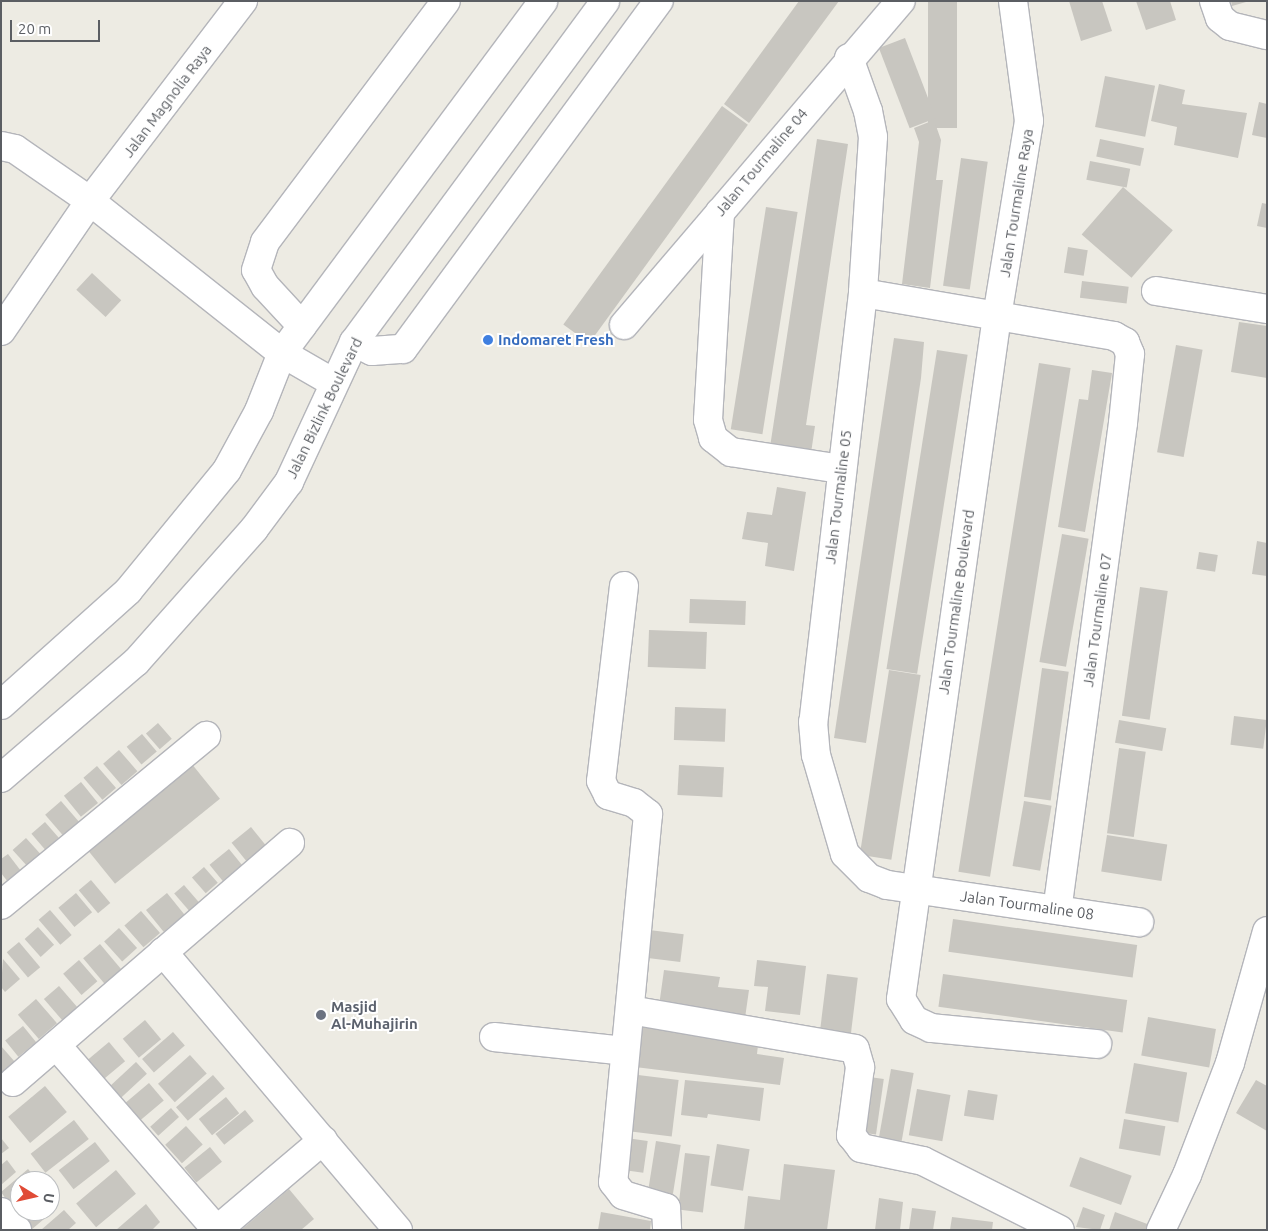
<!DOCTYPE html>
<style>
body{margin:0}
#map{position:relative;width:1268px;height:1231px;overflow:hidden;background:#edebe3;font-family:Ubuntu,sans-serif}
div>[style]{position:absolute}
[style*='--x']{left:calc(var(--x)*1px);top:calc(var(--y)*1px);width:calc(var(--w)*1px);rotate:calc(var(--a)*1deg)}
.building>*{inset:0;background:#c8c6c0;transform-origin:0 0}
.roads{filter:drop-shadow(1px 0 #b4b5ba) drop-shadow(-1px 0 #b4b5ba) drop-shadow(0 1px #b4b5ba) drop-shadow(0 -1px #b4b5ba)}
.minor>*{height:28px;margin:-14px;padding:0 14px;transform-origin:14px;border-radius:14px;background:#fff}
.dots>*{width:14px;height:14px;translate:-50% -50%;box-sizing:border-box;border:2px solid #fff;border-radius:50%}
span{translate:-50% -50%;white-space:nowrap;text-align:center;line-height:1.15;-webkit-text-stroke:4px #fff;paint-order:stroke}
.street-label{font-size:15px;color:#5b5e63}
.shop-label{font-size:15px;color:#366cbe;font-weight:700}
.left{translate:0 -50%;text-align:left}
.worship-label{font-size:15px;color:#5b616d;font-weight:700}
.frame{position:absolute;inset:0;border:2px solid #5b5e63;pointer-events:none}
.north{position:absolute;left:10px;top:1171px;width:50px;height:50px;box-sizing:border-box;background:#fff;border:1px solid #bdbfc1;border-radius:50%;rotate:99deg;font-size:14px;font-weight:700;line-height:20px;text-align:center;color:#5b5e63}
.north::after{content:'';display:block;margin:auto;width:18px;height:22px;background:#e04b36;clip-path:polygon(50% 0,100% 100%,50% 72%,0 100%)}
.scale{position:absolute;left:10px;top:20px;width:90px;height:22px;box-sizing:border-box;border:2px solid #5b5e63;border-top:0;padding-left:6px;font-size:15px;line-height:18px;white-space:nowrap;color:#5b5e63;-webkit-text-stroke:4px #fff;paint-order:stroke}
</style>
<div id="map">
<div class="building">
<i style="clip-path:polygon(799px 1px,839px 1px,749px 123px,724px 104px)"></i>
<i style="left:928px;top:1px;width:29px;height:127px"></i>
<i style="clip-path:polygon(1069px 1px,1102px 1px,1112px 31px,1081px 41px)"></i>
<i style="clip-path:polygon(1136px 1px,1170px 1px,1176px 20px,1146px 30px)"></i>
<i style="clip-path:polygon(1231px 1px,1246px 1px,1246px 2px,1232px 6px)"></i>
<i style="left:905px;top:38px;width:86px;height:28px;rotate:69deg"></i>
<i style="left:1105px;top:76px;width:51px;height:52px;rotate:11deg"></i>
<i style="clip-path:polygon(1159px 84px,1185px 90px,1182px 104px,1247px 113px,1238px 158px,1174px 145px,1177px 127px,1151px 121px)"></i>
<i style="clip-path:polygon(1259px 102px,1267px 104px,1267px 138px,1252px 135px)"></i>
<i style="left:722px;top:106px;width:32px;height:270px;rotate:36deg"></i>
<i style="clip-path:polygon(934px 120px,941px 140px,936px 180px,943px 180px,930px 288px,902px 284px,919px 142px,914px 128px)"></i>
<i style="clip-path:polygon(817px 139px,848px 144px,806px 425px,815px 426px,811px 453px,770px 447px)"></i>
<i style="left:1100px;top:139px;width:45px;height:18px;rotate:12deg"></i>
<i style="left:961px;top:158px;width:27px;height:129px;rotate:8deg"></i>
<i style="left:1090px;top:161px;width:41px;height:19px;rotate:11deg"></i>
<i style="left:1123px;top:187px;width:66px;height:63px;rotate:41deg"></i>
<i style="clip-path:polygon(1262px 203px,1267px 204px,1267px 228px,1257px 226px)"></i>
<i style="left:766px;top:207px;width:32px;height:225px;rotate:9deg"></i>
<i style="left:1068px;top:247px;width:20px;height:26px;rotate:9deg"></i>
<i style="left:92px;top:273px;width:40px;height:23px;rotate:43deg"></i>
<i style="left:1082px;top:281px;width:47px;height:17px;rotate:7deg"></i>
<i style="clip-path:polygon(1239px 322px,1267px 326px,1267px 378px,1231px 372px)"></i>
<i style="clip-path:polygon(894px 338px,924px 342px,921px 378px,866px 743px,834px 738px)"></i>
<i style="left:1176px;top:345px;width:27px;height:109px;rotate:10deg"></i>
<i style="left:937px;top:350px;width:31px;height:323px;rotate:9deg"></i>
<i style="left:1039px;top:363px;width:32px;height:515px;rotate:9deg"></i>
<i style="clip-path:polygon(1092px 370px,1112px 373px,1085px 532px,1058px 527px,1079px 399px,1088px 400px)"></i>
<i style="clip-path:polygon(777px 487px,806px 492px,794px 571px,765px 566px,768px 543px,742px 539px,747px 512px,772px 515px)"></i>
<i style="left:1062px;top:534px;width:27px;height:130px;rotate:10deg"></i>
<i style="clip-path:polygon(1257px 541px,1267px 543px,1267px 576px,1252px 574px)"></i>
<i style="left:1199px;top:552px;width:19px;height:17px;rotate:9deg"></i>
<i style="left:1140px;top:587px;width:28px;height:130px;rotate:8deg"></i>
<i style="left:690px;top:599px;width:56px;height:24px;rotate:2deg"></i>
<i style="left:649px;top:630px;width:58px;height:37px;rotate:2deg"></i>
<i style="left:1042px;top:668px;width:27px;height:130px;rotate:8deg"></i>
<i style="left:889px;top:670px;width:32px;height:187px;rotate:9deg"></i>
<i style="left:675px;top:707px;width:51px;height:33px;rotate:2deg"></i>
<i style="left:1234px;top:716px;width:33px;height:29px;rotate:7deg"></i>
<i style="left:1119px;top:720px;width:48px;height:23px;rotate:10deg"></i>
<i style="left:158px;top:723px;width:21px;height:16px;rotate:49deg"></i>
<i style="left:142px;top:734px;width:23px;height:20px;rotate:50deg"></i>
<i style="left:1119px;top:748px;width:27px;height:86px;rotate:8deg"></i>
<i style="left:119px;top:750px;width:28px;height:21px;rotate:49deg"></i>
<i style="left:191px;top:763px;width:46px;height:135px;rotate:51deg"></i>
<i style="left:679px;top:765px;width:45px;height:30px;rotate:3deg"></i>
<i style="left:97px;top:766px;width:29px;height:18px;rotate:49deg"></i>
<i style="left:81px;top:782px;width:27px;height:22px;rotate:51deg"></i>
<i style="left:61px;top:801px;width:28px;height:21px;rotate:49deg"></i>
<i style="left:1024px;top:801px;width:28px;height:66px;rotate:10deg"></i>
<i style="left:45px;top:822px;width:21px;height:18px;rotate:49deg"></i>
<i style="left:251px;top:827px;width:26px;height:25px;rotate:51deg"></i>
<i style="left:1107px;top:835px;width:61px;height:37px;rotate:9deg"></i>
<i style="left:26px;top:838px;width:25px;height:18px;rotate:48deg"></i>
<i style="left:229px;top:849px;width:21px;height:25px;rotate:51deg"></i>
<i style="clip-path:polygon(8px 854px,21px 871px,8px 882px,1px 873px,1px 859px)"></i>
<i style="left:204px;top:867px;width:21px;height:16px;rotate:49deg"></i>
<i style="left:91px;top:880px;width:30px;height:16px;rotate:50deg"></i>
<i style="left:184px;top:885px;width:29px;height:13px;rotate:49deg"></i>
<i style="left:76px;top:893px;width:25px;height:23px;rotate:50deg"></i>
<i style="left:167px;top:893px;width:28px;height:27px;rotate:51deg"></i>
<i style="left:50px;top:910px;width:33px;height:15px;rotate:49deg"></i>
<i style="left:141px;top:911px;width:29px;height:22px;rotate:49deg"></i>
<i style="left:953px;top:919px;width:186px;height:33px;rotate:8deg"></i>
<i style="left:38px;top:927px;width:24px;height:18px;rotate:48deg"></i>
<i style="left:119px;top:928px;width:27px;height:20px;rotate:48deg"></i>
<i style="left:641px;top:929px;width:43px;height:28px;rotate:7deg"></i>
<i style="left:19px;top:942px;width:33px;height:16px;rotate:50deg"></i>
<i style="left:100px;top:944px;width:33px;height:22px;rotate:50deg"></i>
<i style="clip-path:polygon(3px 959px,20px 979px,5px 992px,1px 987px)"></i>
<i style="left:79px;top:960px;width:28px;height:21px;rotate:49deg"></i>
<i style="clip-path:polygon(757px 960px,806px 966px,800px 1015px,765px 1011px,768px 987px,754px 986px)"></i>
<i style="clip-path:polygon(664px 970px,720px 977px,718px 987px,749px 990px,744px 1025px,658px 1013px)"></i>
<i style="left:827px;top:974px;width:31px;height:61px;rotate:7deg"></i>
<i style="left:943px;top:974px;width:186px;height:33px;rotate:8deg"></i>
<i style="left:59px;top:986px;width:28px;height:20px;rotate:49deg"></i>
<i style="left:36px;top:999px;width:32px;height:24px;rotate:49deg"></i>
<i style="left:1148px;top:1017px;width:69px;height:39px;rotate:10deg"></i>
<i style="left:145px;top:1020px;width:25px;height:29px;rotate:50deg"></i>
<i style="clip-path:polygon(632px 1025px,758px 1045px,757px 1054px,784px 1058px,780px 1085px,627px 1066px)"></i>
<i style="left:23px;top:1026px;width:21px;height:23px;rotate:51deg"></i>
<i style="left:173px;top:1032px;width:18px;height:41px;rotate:49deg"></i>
<i style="left:109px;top:1042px;width:25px;height:32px;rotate:50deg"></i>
<i style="clip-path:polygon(1px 1046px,15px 1062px,3px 1072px,1px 1070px)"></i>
<i style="left:190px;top:1055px;width:25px;height:43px;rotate:48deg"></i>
<i style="left:136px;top:1062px;width:16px;height:35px;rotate:47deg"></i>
<i style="left:1134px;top:1063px;width:54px;height:51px;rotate:10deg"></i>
<i style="left:891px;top:1069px;width:23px;height:69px;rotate:10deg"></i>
<i style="left:630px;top:1074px;width:49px;height:57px;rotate:7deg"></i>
<i style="left:213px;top:1075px;width:18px;height:49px;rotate:49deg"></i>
<i style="left:862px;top:1076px;width:22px;height:56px;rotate:8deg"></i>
<i style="clip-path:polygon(685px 1080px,764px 1088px,760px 1121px,708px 1114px,707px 1118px,681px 1115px)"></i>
<i style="clip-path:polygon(1256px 1080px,1267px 1086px,1267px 1131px,1236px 1113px)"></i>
<i style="left:149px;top:1083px;width:23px;height:31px;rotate:50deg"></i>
<i style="left:45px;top:1086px;width:34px;height:48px;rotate:50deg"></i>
<i style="left:917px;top:1089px;width:34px;height:47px;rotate:10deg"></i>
<i style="left:968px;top:1090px;width:30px;height:26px;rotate:9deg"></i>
<i style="left:226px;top:1097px;width:21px;height:35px;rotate:51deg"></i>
<i style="left:171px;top:1108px;width:12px;height:28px;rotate:48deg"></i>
<i style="left:245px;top:1110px;width:14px;height:38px;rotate:51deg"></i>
<i style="left:1124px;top:1119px;width:42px;height:30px;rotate:10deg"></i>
<i style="left:74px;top:1120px;width:24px;height:55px;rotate:52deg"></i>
<i style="left:186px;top:1126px;width:25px;height:28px;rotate:48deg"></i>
<i style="left:619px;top:1137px;width:29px;height:32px;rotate:8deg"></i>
<i style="clip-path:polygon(1px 1138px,9px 1148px,1px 1154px)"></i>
<i style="left:656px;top:1141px;width:25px;height:50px;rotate:9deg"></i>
<i style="left:95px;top:1142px;width:24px;height:46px;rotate:52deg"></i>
<i style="left:717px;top:1144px;width:33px;height:42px;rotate:9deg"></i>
<i style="left:210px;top:1147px;width:19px;height:33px;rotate:51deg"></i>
<i style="left:685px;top:1153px;width:25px;height:57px;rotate:7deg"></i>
<i style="left:1080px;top:1157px;width:55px;height:31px;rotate:20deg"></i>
<i style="clip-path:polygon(7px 1160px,16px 1172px,1px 1185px,1px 1165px)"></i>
<i style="clip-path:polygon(784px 1164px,835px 1170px,827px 1230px,744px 1230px,748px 1196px,780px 1200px)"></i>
<i style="clip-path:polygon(28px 1169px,38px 1181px,20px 1181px,20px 1203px,13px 1209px,1px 1192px)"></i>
<i style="left:116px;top:1170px;width:31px;height:52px;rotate:50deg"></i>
<i style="clip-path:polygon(289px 1189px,314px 1219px,301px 1230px,241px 1230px)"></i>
<i style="clip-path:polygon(879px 1198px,903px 1202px,900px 1230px,875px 1230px)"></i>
<i style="clip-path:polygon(50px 1200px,57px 1208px,31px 1230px,20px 1217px,27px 1211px,50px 1211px)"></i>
<i style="clip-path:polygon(146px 1204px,160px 1222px,152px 1230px,116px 1230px)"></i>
<i style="clip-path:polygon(1083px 1207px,1105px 1215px,1100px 1230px,1076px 1227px)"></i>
<i style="clip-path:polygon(912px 1208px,936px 1211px,933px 1230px,909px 1230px)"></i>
<i style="clip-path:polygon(64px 1210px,76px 1223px,68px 1230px,41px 1230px)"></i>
<i style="clip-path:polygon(601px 1212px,651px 1221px,650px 1230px,598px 1230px)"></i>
<i style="clip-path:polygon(1115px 1212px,1150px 1225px,1148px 1230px,1109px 1230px)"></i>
<i style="clip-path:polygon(952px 1217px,993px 1222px,992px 1230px,950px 1230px)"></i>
</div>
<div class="roads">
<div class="minor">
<i style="--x:1013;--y:1;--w:121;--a:82.4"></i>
<i style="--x:1029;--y:121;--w:198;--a:99.3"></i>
<i style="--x:997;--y:316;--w:690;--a:98"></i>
<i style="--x:901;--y:999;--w:25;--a:58"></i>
<i style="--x:914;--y:1020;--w:19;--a:25"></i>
<i style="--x:931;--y:1028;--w:167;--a:5.5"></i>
<i style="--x:1214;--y:1;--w:18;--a:71"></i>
<i style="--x:1220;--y:18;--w:13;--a:39"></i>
<i style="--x:1230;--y:26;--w:38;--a:14"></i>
<i style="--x:849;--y:58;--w:56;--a:70.3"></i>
<i style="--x:868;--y:111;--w:26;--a:79"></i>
<i style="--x:873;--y:137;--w:156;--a:93.7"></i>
<i style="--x:863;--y:293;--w:432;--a:96.6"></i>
<i style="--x:813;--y:722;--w:33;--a:85"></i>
<i style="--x:816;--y:755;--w:103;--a:73.7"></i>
<i style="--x:845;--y:854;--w:34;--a:45"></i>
<i style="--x:869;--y:878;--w:19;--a:21"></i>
<i style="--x:887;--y:885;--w:255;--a:8.4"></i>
<i style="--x:1;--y:146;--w:14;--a:12"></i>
<i style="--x:15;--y:149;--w:91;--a:34.7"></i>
<i style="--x:90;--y:201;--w:245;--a:38.4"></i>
<i style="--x:282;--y:353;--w:60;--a:30"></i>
<i style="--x:720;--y:212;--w:208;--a:93.3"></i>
<i style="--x:708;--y:420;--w:19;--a:74"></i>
<i style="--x:713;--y:438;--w:23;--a:38"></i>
<i style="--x:731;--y:452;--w:111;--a:8.8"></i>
<i style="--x:1156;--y:291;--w:112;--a:9.2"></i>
<i style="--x:863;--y:293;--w:255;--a:9.7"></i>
<i style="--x:1114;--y:336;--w:13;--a:29"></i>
<i style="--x:1125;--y:342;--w:13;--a:67"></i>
<i style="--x:1130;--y:354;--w:69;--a:95.8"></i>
<i style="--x:1123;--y:423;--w:490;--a:97.7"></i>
<i style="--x:624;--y:325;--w:426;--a:-49.5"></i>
<i style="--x:302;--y:326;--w:54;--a:-132.8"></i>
<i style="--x:265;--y:286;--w:18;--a:-119"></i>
<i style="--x:256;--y:270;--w:29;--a:-72"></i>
<i style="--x:265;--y:242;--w:301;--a:-53.1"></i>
<i style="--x:1;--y:331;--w:158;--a:-55.6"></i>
<i style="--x:90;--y:201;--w:252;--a:-52.6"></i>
<i style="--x:354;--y:342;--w:20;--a:27"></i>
<i style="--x:372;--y:351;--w:31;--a:-4"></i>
<i style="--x:403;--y:349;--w:432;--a:-53.7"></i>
<i style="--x:624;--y:586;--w:196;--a:96.7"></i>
<i style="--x:601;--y:781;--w:16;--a:63"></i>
<i style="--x:608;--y:795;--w:27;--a:17"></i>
<i style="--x:634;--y:803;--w:18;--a:38"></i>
<i style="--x:648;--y:814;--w:370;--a:95.4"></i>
<i style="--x:613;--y:1182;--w:16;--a:52"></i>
<i style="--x:623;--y:1195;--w:45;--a:16.8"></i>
<i style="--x:666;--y:1208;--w:22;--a:87"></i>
<i style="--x:1;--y:705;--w:171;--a:-41.9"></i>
<i style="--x:128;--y:591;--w:156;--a:-50.7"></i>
<i style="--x:227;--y:470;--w:67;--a:-61.5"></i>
<i style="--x:259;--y:411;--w:62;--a:-68.4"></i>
<i style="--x:282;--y:353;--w:438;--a:-53.4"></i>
<i style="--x:1;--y:778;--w:178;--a:-40.7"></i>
<i style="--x:136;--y:662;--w:178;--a:-48.4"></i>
<i style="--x:254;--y:529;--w:59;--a:-53.3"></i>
<i style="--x:289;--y:482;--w:154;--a:-65.1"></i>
<i style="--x:354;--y:342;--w:423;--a:-53.6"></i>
<i style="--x:1;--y:905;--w:266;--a:-39.5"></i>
<i style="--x:163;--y:952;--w:364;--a:49.8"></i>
<i style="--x:630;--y:1010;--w:228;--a:9.8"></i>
<i style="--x:855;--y:1049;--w:19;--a:74"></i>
<i style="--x:860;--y:1067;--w:69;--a:97.5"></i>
<i style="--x:851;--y:1135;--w:16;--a:52"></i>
<i style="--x:861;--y:1148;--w:63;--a:11.8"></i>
<i style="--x:923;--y:1161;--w:153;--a:26.7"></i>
<i style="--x:494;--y:1037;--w:131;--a:6.1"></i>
<i style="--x:56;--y:1045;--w:245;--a:49"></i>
<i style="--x:217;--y:1230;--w:139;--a:-40.3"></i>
<i style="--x:13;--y:1082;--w:366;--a:-40.8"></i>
<i style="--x:1;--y:1212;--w:24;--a:48"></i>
<i style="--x:1161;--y:1230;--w:61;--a:-64.7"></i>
<i style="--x:1187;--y:1175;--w:120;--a:-69"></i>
<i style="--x:1230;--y:1063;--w:137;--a:-74.3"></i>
</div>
</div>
<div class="dots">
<i style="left:488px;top:340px;background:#3f7fe0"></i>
<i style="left:321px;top:1015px;background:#6b7280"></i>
</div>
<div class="street-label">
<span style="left:167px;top:101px;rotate:-53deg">Jalan Magnolia Raya</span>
<span style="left:761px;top:162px;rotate:-50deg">Jalan Tourmaline 04</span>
<span style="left:1016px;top:203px;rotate:-81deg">Jalan Tourmaline Raya</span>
<span style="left:324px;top:408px;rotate:-64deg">Jalan Bizlink Boulevard</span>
<span style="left:838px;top:497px;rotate:-83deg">Jalan Tourmaline 05</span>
<span style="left:956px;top:602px;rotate:-82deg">Jalan Tourmaline Boulevard</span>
<span style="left:1097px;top:620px;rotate:-82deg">Jalan Tourmaline 07</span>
<span style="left:1027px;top:905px;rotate:8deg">Jalan Tourmaline 08</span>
</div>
<div class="shop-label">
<span class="left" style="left:498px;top:340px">Indomaret Fresh</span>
</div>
<div class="worship-label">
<span class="left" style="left:331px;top:1015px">Masjid<br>Al-Muhajirin</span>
</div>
<div class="frame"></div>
<div class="north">U</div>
<div class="scale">20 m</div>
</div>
